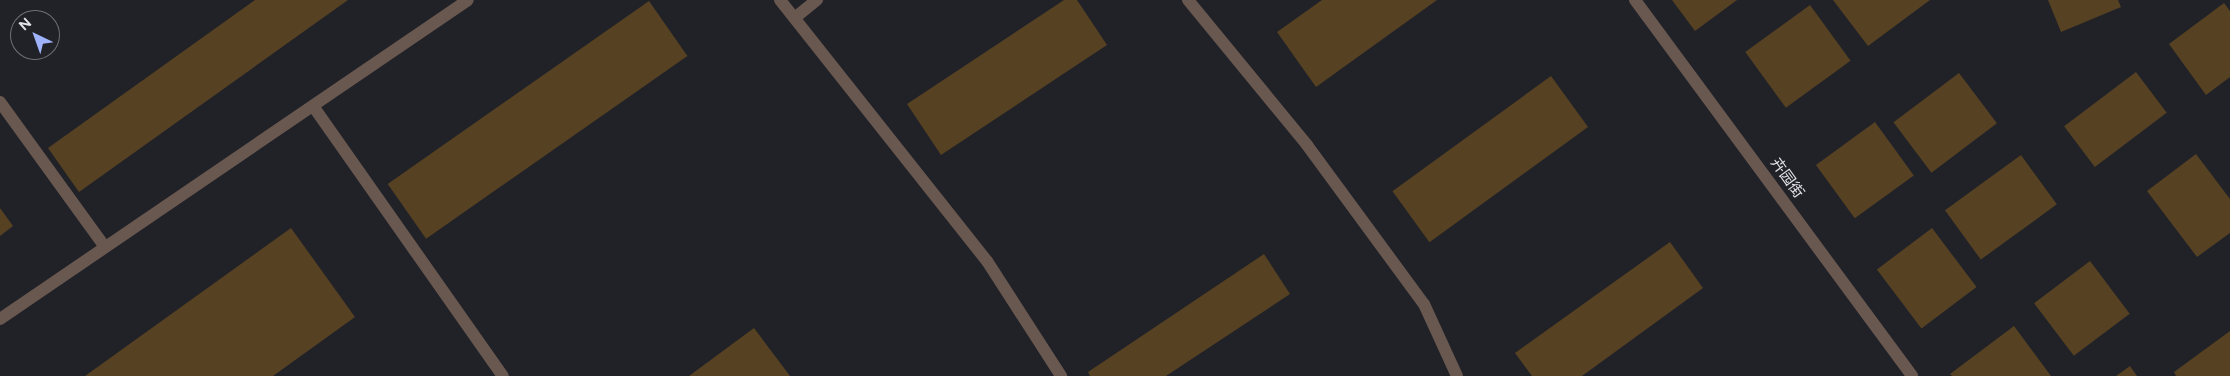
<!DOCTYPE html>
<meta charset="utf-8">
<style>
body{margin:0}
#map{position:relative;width:2230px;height:376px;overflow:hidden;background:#212128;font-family:Figtree,"Noto Sans SC",sans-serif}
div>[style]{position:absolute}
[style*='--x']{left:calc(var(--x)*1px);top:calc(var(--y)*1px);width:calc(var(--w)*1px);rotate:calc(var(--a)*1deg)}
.building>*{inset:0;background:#564222;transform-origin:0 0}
.minor>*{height:12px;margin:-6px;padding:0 6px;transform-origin:6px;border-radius:6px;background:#68584f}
.tertiary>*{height:12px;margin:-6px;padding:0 6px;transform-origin:6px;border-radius:6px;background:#68584f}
span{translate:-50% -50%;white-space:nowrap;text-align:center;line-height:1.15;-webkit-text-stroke:5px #212128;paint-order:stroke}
.street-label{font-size:15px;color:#e3e3e8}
.north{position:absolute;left:10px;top:10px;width:50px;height:50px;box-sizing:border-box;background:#212128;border:1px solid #6f6f75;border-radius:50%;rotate:318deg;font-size:14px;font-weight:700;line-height:20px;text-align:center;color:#e3e3e8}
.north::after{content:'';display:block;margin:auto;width:18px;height:22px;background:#9fb3fd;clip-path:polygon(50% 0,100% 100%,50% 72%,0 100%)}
</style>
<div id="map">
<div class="building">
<i style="clip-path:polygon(255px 0,348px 0,79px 192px,48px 148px)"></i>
<i style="clip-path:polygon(1064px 0,1077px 0,1107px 45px,941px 155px,907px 104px)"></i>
<i style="clip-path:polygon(1322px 0,1437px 0,1316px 87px,1277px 32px)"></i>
<i style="clip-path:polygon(1672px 0,1737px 0,1695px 31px)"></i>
<i style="clip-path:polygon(1833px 0,1930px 0,1868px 46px)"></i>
<i style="clip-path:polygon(2048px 0,2118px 0,2121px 7px,2061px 32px)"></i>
<i style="left:649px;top:1px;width:67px;height:319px;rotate:55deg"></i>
<i style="clip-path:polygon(2224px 3px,2230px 11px,2230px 77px,2206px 95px,2169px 44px)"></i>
<i style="left:1810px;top:5px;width:69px;height:80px;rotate:54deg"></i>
<i style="left:2136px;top:72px;width:51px;height:90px;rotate:53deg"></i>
<i style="left:1959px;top:73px;width:63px;height:82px;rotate:53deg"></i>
<i style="left:1551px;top:76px;width:63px;height:196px;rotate:54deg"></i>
<i style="left:1875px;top:122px;width:66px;height:73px;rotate:54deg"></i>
<i style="clip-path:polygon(2196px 154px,2230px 199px,2230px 233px,2197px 257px,2147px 191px)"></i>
<i style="left:2021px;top:155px;width:61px;height:94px;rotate:54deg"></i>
<i style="clip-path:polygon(0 208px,13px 226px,0 236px)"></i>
<i style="clip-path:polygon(291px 228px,355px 317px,273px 376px,85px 376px)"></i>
<i style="left:1932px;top:228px;width:74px;height:69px;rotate:53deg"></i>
<i style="clip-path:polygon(1670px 242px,1703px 288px,1582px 376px,1532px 376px,1515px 353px)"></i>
<i style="clip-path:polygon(1264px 254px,1290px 294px,1166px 376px,1090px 376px,1088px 372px)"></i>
<i style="left:2090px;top:261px;width:66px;height:70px;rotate:53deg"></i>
<i style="clip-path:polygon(2014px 326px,2051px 376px,1952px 376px,1950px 374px)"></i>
<i style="clip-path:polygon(754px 328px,790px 376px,689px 376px)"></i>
<i style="clip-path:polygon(2230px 331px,2230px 376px,2176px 376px,2174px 372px)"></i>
<i style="clip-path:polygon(2130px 366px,2137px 376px,2116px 376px)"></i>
</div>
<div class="minor">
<i style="--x:780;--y:0;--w:333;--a:51.6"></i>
<i style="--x:987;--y:261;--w:137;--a:57.2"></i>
<i style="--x:1188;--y:0;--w:188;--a:50.6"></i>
<i style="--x:1307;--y:145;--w:197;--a:53.7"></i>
<i style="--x:1424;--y:304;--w:79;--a:65.4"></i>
<i style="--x:797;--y:16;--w:26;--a:-39"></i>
<i style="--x:0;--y:102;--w:179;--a:54.1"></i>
<i style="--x:313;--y:106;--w:330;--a:54.9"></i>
<i style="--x:0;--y:319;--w:566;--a:-34.28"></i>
</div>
<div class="tertiary">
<i style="--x:1635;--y:0;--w:467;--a:53.6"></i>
</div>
<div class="street-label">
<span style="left:1787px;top:178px;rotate:54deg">卉园街</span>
</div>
<div class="north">N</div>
</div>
